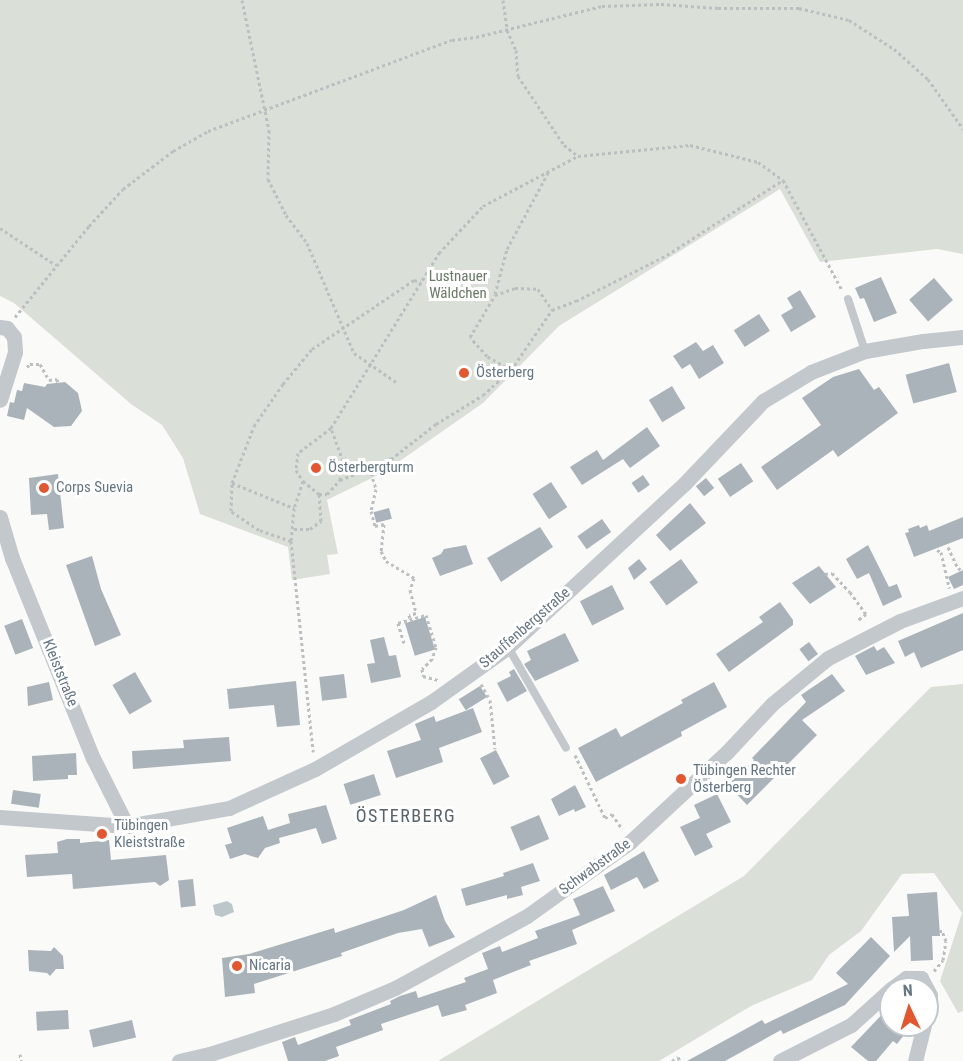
<!DOCTYPE html>
<meta charset="utf-8">
<style>
body{margin:0}
#map{position:relative;width:963px;height:1061px;overflow:hidden;background:#fafaf8;font-family:"Roboto Condensed",sans-serif}
div>[style]{position:absolute}
[style*='--x']{left:calc(var(--x)*1px);top:calc(var(--y)*1px);width:calc(var(--w)*1px);rotate:calc(var(--a)*1deg)}
.green>*{inset:0;background:#dadfd7}
.water>*{inset:0;background:#bbc7cb}
.building>*{inset:0;background:#aab3b9;transform-origin:0 0}
.path>*{height:3px;margin-top:-1.5px;transform-origin:0;background:repeating-linear-gradient(90deg,#bbbfc2 0 3px,transparent 0 6px)}
.lane>*{height:8px;margin:-4px;padding:0 4px;transform-origin:4px;border-radius:4px;background:#c3c8cc}
.street>*{height:15px;margin:-7.5px;padding:0 7.5px;transform-origin:7.5px;border-radius:7.5px;background:#c3c8cc}
.dots>*{width:16px;height:16px;translate:-50% -50%;box-sizing:border-box;border:3px solid #fff;border-radius:50%}
span{translate:-50% -50%;white-space:nowrap;text-align:center;line-height:1.15;-webkit-text-stroke:6px #fff;paint-order:stroke}
.park-label{font-size:15px;color:#687a64}
.poi-label{font-size:15px;color:#657683}
.left{translate:0 -50%;text-align:left}
.street-label{font-size:15px;color:#657683}
.quarter-label{font-size:18px;color:#57646e;letter-spacing:1.5px}
.north{position:absolute;left:879px;top:977px;width:60px;height:60px;box-sizing:border-box;background:#fff;border:2px solid #c1c8cd;border-radius:50%;rotate:356deg;font-size:16px;font-weight:700;line-height:24px;text-align:center;color:#657683}
.north::after{content:'';display:block;margin:auto;width:21px;height:27px;background:#e4572e;clip-path:polygon(50% 0,100% 100%,50% 72%,0 100%)}
</style>
<div id="map">
<div class="green">
<i style="clip-path:polygon(0 0,963px 0,963px 254px,937px 249px,820px 262px,780px 189px,559px 326px,483px 403px,384px 472px,327px 500px,338px 554px,327px 555px,330px 574px,292px 580px,288px 547px,200px 514px,183px 458px,162px 425px,131px 404px,14px 303px,0 296px)"></i>
<i style="clip-path:polygon(963px 684px,963px 1011px,958px 1013px,940px 981px,962px 913px,934px 873px,902px 874px,861px 931px,829px 955px,812px 980px,751px 1006px,659px 1061px,438px 1061px,744px 876px,931px 687px)"></i>
</div>
<div class="water">
<i style="clip-path:polygon(227px 901px,232px 904px,234px 912px,222px 917px,215px 915px,213px 905px)"></i>
</div>
<div class="building">
<i style="clip-path:polygon(881px 277px,897px 313px,874px 322px,864px 298px,860px 299px,855px 288px)"></i>
<i style="left:934px;top:278px;width:29px;height:33px;rotate:49deg"></i>
<i style="clip-path:polygon(800px 290px,816px 317px,791px 332px,781px 315px,793px 308px,787px 298px)"></i>
<i style="left:759px;top:314px;width:20px;height:30px;rotate:57deg"></i>
<i style="clip-path:polygon(696px 342px,703px 351px,713px 345px,724px 363px,699px 379px,690px 364px,682px 369px,673px 356px)"></i>
<i style="left:949px;top:363px;width:30px;height:45px;rotate:75deg"></i>
<i style="clip-path:polygon(859px 369px,874px 390px,879px 387px,898px 413px,838px 457px,833px 450px,777px 490px,761px 467px,821px 425px,802px 398px,833px 377px)"></i>
<i style="clip-path:polygon(65px 382px,78px 393px,82px 411px,71px 426px,54px 427px,27px 408px,24px 420px,7px 416px,10px 402px,14px 403px,17px 390px,22px 391px,24px 383px,45px 387px,47px 384px)"></i>
<i style="left:672px;top:386px;width:26px;height:27px;rotate:59deg"></i>
<i style="clip-path:polygon(647px 427px,660px 446px,630px 468px,623px 459px,582px 485px,570px 467px,597px 450px,603px 460px)"></i>
<i style="left:741px;top:463px;width:22px;height:28px;rotate:56deg"></i>
<i style="clip-path:polygon(58px 474px,64px 528px,49px 530px,47px 514px,31px 515px,29px 478px)"></i>
<i style="left:643px;top:475px;width:12px;height:14px;rotate:55deg"></i>
<i style="left:706px;top:478px;width:13px;height:13px;rotate:51deg"></i>
<i style="left:551px;top:482px;width:30px;height:22px;rotate:57deg"></i>
<i style="clip-path:polygon(690px 503px,706px 523px,670px 551px,656px 535px)"></i>
<i style="left:389px;top:508px;width:11px;height:16px;rotate:75deg"></i>
<i style="clip-path:polygon(963px 517px,963px 538px,914px 557px,905px 533px,909px 532px,908px 529px,919px 525px,920px 528px,927px 525px,929px 531px)"></i>
<i style="left:602px;top:519px;width:16px;height:30px;rotate:55deg"></i>
<i style="clip-path:polygon(540px 527px,553px 547px,501px 582px,487px 558px)"></i>
<i style="clip-path:polygon(466px 545px,473px 564px,440px 576px,432px 558px,441px 554px,444px 549px)"></i>
<i style="clip-path:polygon(868px 545px,889px 587px,897px 584px,902px 597px,883px 606px,869px 573px,857px 579px,846px 559px)"></i>
<i style="clip-path:polygon(92px 556px,101px 589px,121px 635px,95px 646px,66px 565px)"></i>
<i style="clip-path:polygon(639px 559px,647px 569px,634px 580px,628px 568px)"></i>
<i style="left:681px;top:559px;width:29px;height:39px;rotate:54deg"></i>
<i style="clip-path:polygon(819px 566px,836px 587px,810px 604px,792px 583px)"></i>
<i style="clip-path:polygon(963px 570px,963px 585px,954px 589px,948px 577px)"></i>
<i style="left:612px;top:585px;width:27px;height:36px;rotate:63deg"></i>
<i style="clip-path:polygon(780px 602px,793px 620px,793px 625px,729px 672px,716px 654px,763px 622px,759px 617px)"></i>
<i style="clip-path:polygon(963px 613px,963px 650px,921px 668px,914px 652px,905px 657px,898px 641px)"></i>
<i style="left:425px;top:617px;width:34px;height:21px;rotate:73deg"></i>
<i style="left:22px;top:619px;width:31px;height:19px;rotate:69deg"></i>
<i style="clip-path:polygon(565px 633px,579px 661px,535px 681px,524px 664px,531px 660px,527px 651px)"></i>
<i style="clip-path:polygon(384px 637px,389px 656px,396px 655px,401px 677px,371px 683px,367px 664px,375px 663px,370px 640px)"></i>
<i style="left:809px;top:642px;width:15px;height:12px;rotate:53deg"></i>
<i style="clip-path:polygon(874px 646px,877px 651px,884px 647px,895px 663px,866px 675px,855px 656px)"></i>
<i style="clip-path:polygon(514px 669px,527px 691px,507px 702px,497px 683px,511px 676px,509px 672px)"></i>
<i style="left:135px;top:672px;width:34px;height:26px;rotate:60deg"></i>
<i style="left:344px;top:674px;width:24px;height:25px;rotate:83deg"></i>
<i style="clip-path:polygon(832px 674px,845px 691px,802px 720px,817px 735px,747px 805px,728px 785px,754px 760px,752px 758px,806px 702px,801px 695px)"></i>
<i style="clip-path:polygon(296px 681px,300px 725px,277px 727px,274px 705px,229px 709px,227px 689px)"></i>
<i style="clip-path:polygon(49px 682px,53px 700px,28px 706px,27px 687px)"></i>
<i style="clip-path:polygon(714px 682px,727px 707px,681px 732px,682px 736px,596px 782px,578px 748px,616px 728px,621px 737px,683px 703px,681px 700px)"></i>
<i style="left:480px;top:686px;width:13px;height:25px;rotate:58deg"></i>
<i style="clip-path:polygon(473px 708px,482px 732px,439px 748px,443px 762px,396px 778px,387px 751px,421px 740px,415px 724px,434px 716px,436px 722px)"></i>
<i style="clip-path:polygon(229px 737px,231px 761px,133px 769px,132px 751px,184px 748px,183px 740px)"></i>
<i style="left:496px;top:750px;width:30px;height:18px;rotate:63deg"></i>
<i style="clip-path:polygon(76px 753px,77px 775px,68px 775px,68px 779px,33px 781px,32px 756px)"></i>
<i style="left:374px;top:774px;width:22px;height:32px;rotate:72deg"></i>
<i style="clip-path:polygon(575px 785px,586px 807px,575px 812px,574px 809px,559px 816px,551px 799px)"></i>
<i style="left:13px;top:790px;width:28px;height:14px;rotate:8deg"></i>
<i style="clip-path:polygon(717px 794px,731px 822px,706px 834px,713px 847px,695px 856px,680px 827px,700px 818px,694px 805px)"></i>
<i style="clip-path:polygon(326px 805px,337px 839px,322px 844px,316px 828px,279px 838px,280px 843px,265px 848px,258px 858px,245px 854px,230px 859px,225px 845px,232px 843px,227px 828px,263px 816px,268px 830px,290px 823px,288px 814px)"></i>
<i style="left:539px;top:815px;width:26px;height:31px;rotate:67deg"></i>
<i style="clip-path:polygon(67px 839px,80px 839px,80px 843px,109px 840px,111px 860px,166px 855px,169px 880px,160px 886px,155px 882px,73px 889px,72px 874px,27px 877px,25px 855px,58px 853px,57px 842px)"></i>
<i style="clip-path:polygon(644px 851px,659px 881px,644px 889px,637px 877px,611px 890px,604px 875px)"></i>
<i style="clip-path:polygon(533px 863px,540px 881px,521px 887px,523px 895px,507px 899px,507px 895px,466px 906px,461px 889px,504px 876px,503px 873px)"></i>
<i style="left:193px;top:879px;width:27px;height:15px;rotate:84deg"></i>
<i style="clip-path:polygon(603px 886px,615px 911px,572px 930px,577px 944px,529px 961px,531px 965px,493px 980px,497px 993px,465px 1005px,467px 1010px,442px 1017px,438px 1005px,381px 1024px,383px 1030px,336px 1047px,339px 1056px,325px 1061px,288px 1061px,282px 1042px,295px 1037px,298px 1045px,351px 1025px,349px 1020px,391px 1004px,390px 1001px,400px 996px,416px 991px,418px 998px,466px 982px,464px 978px,488px 969px,482px 953px,500px 946px,502px 952px,538px 938px,535px 931px,580px 915px,573px 899px)"></i>
<i style="clip-path:polygon(937px 892px,940px 936px,932px 936px,933px 960px,911px 961px,910px 936px,894px 952px,892px 917px,909px 916px,907px 894px)"></i>
<i style="clip-path:polygon(436px 895px,445px 921px,455px 937px,429px 947px,422px 929px,398px 933px,341px 953px,342px 956px,254px 984px,255px 993px,225px 997px,222px 958px,249px 954px,334px 928px,335px 933px,404px 910px)"></i>
<i style="clip-path:polygon(871px 937px,890px 956px,845px 1005px,783px 1034px,781px 1030px,725px 1061px,687px 1061px,762px 1020px,765px 1024px,848px 984px,836px 973px)"></i>
<i style="clip-path:polygon(54px 947px,63px 956px,64px 969px,56px 969px,50px 976px,47px 973px,29px 971px,28px 950px,51px 951px)"></i>
<i style="clip-path:polygon(891px 1005px,891px 1025px,912px 1025px,897px 1044px,893px 1041px,876px 1061px,868px 1061px,851px 1047px)"></i>
<i style="left:68px;top:1010px;width:19px;height:32px;rotate:87deg"></i>
<i style="left:132px;top:1020px;width:18px;height:44px;rotate:77deg"></i>
</div>
<div class="path">
<i style="--x:242;--y:0;--w:133;--a:78.3"></i>
<i style="--x:269;--y:130;--w:49;--a:91.2"></i>
<i style="--x:268;--y:179;--w:40;--a:63.4"></i>
<i style="--x:286;--y:215;--w:35;--a:53"></i>
<i style="--x:307;--y:243;--w:120;--a:66.9"></i>
<i style="--x:354;--y:353;--w:51;--a:34.6"></i>
<i style="--x:503;--y:0;--w:30;--a:82"></i>
<i style="--x:507;--y:30;--w:22;--a:66"></i>
<i style="--x:516;--y:50;--w:26;--a:86"></i>
<i style="--x:518;--y:76;--w:83;--a:56.3"></i>
<i style="--x:564;--y:145;--w:18;--a:38"></i>
<i style="--x:0;--y:228;--w:67;--a:33.5"></i>
<i style="--x:495;--y:294;--w:47;--a:-75.1"></i>
<i style="--x:507;--y:249;--w:89;--a:-61.7"></i>
<i style="--x:15;--y:317;--w:117;--a:-50.9"></i>
<i style="--x:89;--y:226;--w:50;--a:-47.4"></i>
<i style="--x:123;--y:189;--w:63;--a:-37.2"></i>
<i style="--x:173;--y:151;--w:40;--a:-29.7"></i>
<i style="--x:208;--y:131;--w:260;--a:-20.5"></i>
<i style="--x:452;--y:40;--w:24;--a:-7"></i>
<i style="--x:476;--y:37;--w:130;--a:-13.8"></i>
<i style="--x:602;--y:6;--w:59;--a:-1.9"></i>
<i style="--x:661;--y:4;--w:57;--a:4"></i>
<i style="--x:718;--y:8;--w:81;--a:0"></i>
<i style="--x:799;--y:8;--w:51;--a:13.5"></i>
<i style="--x:849;--y:20;--w:54;--a:32.8"></i>
<i style="--x:894;--y:49;--w:45;--a:41.4"></i>
<i style="--x:928;--y:79;--w:61;--a:55"></i>
<i style="--x:27;--y:367;--w:4;--a:-45"></i>
<i style="--x:30;--y:364;--w:10;--a:0"></i>
<i style="--x:40;--y:364;--w:18;--a:61"></i>
<i style="--x:49;--y:380;--w:8;--a:-7"></i>
<i style="--x:57;--y:379;--w:4;--a:76"></i>
<i style="--x:511;--y:370;--w:28;--a:-150"></i>
<i style="--x:487;--y:356;--w:25;--a:-132"></i>
<i style="--x:470;--y:337;--w:49;--a:-59.2"></i>
<i style="--x:495;--y:295;--w:21;--a:-19"></i>
<i style="--x:515;--y:288;--w:23;--a:2"></i>
<i style="--x:538;--y:289;--w:25;--a:56"></i>
<i style="--x:331;--y:428;--w:41;--a:142.9"></i>
<i style="--x:298;--y:453;--w:17;--a:97"></i>
<i style="--x:296;--y:470;--w:13;--a:58"></i>
<i style="--x:303;--y:481;--w:21;--a:39"></i>
<i style="--x:319;--y:494;--w:8;--a:0"></i>
<i style="--x:327;--y:494;--w:19;--a:-47"></i>
<i style="--x:340;--y:480;--w:19;--a:-81"></i>
<i style="--x:343;--y:461;--w:35;--a:-110"></i>
<i style="--x:331;--y:428;--w:206;--a:-58.3"></i>
<i style="--x:439;--y:253;--w:64;--a:-46.9"></i>
<i style="--x:483;--y:206;--w:107;--a:-27.8"></i>
<i style="--x:578;--y:156;--w:113;--a:-5.6"></i>
<i style="--x:690;--y:145;--w:70;--a:14"></i>
<i style="--x:758;--y:162;--w:31;--a:36"></i>
<i style="--x:783;--y:180;--w:125;--a:61.8"></i>
<i style="--x:369;--y:467;--w:23;--a:72"></i>
<i style="--x:376;--y:489;--w:23;--a:103"></i>
<i style="--x:371;--y:511;--w:16;--a:75"></i>
<i style="--x:375;--y:526;--w:9;--a:-13"></i>
<i style="--x:384;--y:524;--w:27;--a:96"></i>
<i style="--x:381;--y:551;--w:11;--a:63"></i>
<i style="--x:386;--y:561;--w:33;--a:31"></i>
<i style="--x:414;--y:578;--w:13;--a:108"></i>
<i style="--x:410;--y:590;--w:24;--a:75"></i>
<i style="--x:416;--y:613;--w:7;--a:164"></i>
<i style="--x:409;--y:615;--w:4;--a:76"></i>
<i style="--x:340;--y:480;--w:55;--a:-22.4"></i>
<i style="--x:391;--y:459;--w:57;--a:-37.9"></i>
<i style="--x:436;--y:424;--w:55;--a:-31.7"></i>
<i style="--x:483;--y:395;--w:38;--a:-42"></i>
<i style="--x:511;--y:370;--w:73;--a:-55.7"></i>
<i style="--x:552;--y:310;--w:26;--a:-21"></i>
<i style="--x:576;--y:301;--w:102;--a:-26.8"></i>
<i style="--x:667;--y:255;--w:138;--a:-32.9"></i>
<i style="--x:303;--y:481;--w:28;--a:108"></i>
<i style="--x:294;--y:508;--w:33;--a:95"></i>
<i style="--x:291;--y:541;--w:212;--a:84"></i>
<i style="--x:232;--y:483;--w:67;--a:22"></i>
<i style="--x:294;--y:529;--w:16;--a:0"></i>
<i style="--x:310;--y:529;--w:14;--a:-36"></i>
<i style="--x:321;--y:521;--w:27;--a:-94"></i>
<i style="--x:291;--y:541;--w:34;--a:-161"></i>
<i style="--x:259;--y:530;--w:34;--a:-146"></i>
<i style="--x:231;--y:511;--w:28;--a:-88"></i>
<i style="--x:232;--y:483;--w:61;--a:-68.9"></i>
<i style="--x:254;--y:426;--w:51;--a:-55.4"></i>
<i style="--x:283;--y:384;--w:45;--a:-50.4"></i>
<i style="--x:312;--y:349;--w:123;--a:-34.1"></i>
<i style="--x:414;--y:280;--w:7;--a:16"></i>
<i style="--x:948;--y:547;--w:23;--a:65"></i>
<i style="--x:958;--y:568;--w:6;--a:31"></i>
<i style="--x:937;--y:550;--w:4;--a:27"></i>
<i style="--x:941;--y:552;--w:37;--a:77"></i>
<i style="--x:825;--y:574;--w:7;--a:-8"></i>
<i style="--x:832;--y:573;--w:26;--a:47"></i>
<i style="--x:850;--y:592;--w:27;--a:54"></i>
<i style="--x:866;--y:614;--w:10;--a:143"></i>
<i style="--x:404;--y:643;--w:21;--a:-107"></i>
<i style="--x:398;--y:623;--w:29;--a:-16"></i>
<i style="--x:426;--y:615;--w:34;--a:73"></i>
<i style="--x:436;--y:647;--w:13;--a:108"></i>
<i style="--x:432;--y:659;--w:14;--a:135"></i>
<i style="--x:422;--y:669;--w:7;--a:82"></i>
<i style="--x:423;--y:676;--w:16;--a:15"></i>
<i style="--x:481;--y:684;--w:18;--a:61"></i>
<i style="--x:490;--y:700;--w:49;--a:84.2"></i>
<i style="--x:575;--y:755;--w:70;--a:64.5"></i>
<i style="--x:605;--y:818;--w:8;--a:-30"></i>
<i style="--x:612;--y:814;--w:18;--a:56"></i>
<i style="--x:934;--y:971;--w:14;--a:-51"></i>
<i style="--x:943;--y:960;--w:19;--a:-81"></i>
<i style="--x:946;--y:941;--w:11;--a:-112"></i>
<i style="--x:942;--y:931;--w:3;--a:180"></i>
<i style="--x:20;--y:1054;--w:7;--a:82"></i>
<i style="--x:672;--y:1061;--w:7;--a:-34"></i>
<i style="--x:678;--y:1057;--w:4;--a:63"></i>
</div>
<div class="lane">
<i style="--x:848;--y:299;--w:55;--a:71.9"></i>
<i style="--x:508;--y:647;--w:116;--a:60.1"></i>
</div>
<div class="street">
<i style="--x:0;--y:327;--w:7;--a:8"></i>
<i style="--x:7;--y:328;--w:11;--a:52"></i>
<i style="--x:14;--y:337;--w:15;--a:86"></i>
<i style="--x:15;--y:352;--w:50;--a:107.4"></i>
<i style="--x:0;--y:517;--w:43;--a:73.7"></i>
<i style="--x:12;--y:558;--w:216;--a:68"></i>
<i style="--x:93;--y:758;--w:76;--a:63.4"></i>
<i style="--x:0;--y:817;--w:127;--a:4.1"></i>
<i style="--x:127;--y:826;--w:104;--a:-10"></i>
<i style="--x:229;--y:808;--w:94;--a:-24.4"></i>
<i style="--x:315;--y:769;--w:134;--a:-30"></i>
<i style="--x:431;--y:702;--w:95;--a:-35.5"></i>
<i style="--x:508;--y:647;--w:241;--a:-42.8"></i>
<i style="--x:685;--y:483;--w:113;--a:-46.4"></i>
<i style="--x:763;--y:401;--w:56;--a:-31.1"></i>
<i style="--x:811;--y:372;--w:58;--a:-21.3"></i>
<i style="--x:865;--y:351;--w:59;--a:-9.8"></i>
<i style="--x:923;--y:341;--w:40;--a:-5.7"></i>
<i style="--x:891;--y:989;--w:19;--a:-36"></i>
<i style="--x:906;--y:978;--w:15;--a:0"></i>
<i style="--x:921;--y:978;--w:19;--a:62"></i>
<i style="--x:930;--y:995;--w:17;--a:100"></i>
<i style="--x:179;--y:1061;--w:32;--a:-13"></i>
<i style="--x:210;--y:1054;--w:130;--a:-17.9"></i>
<i style="--x:334;--y:1014;--w:66;--a:-23.1"></i>
<i style="--x:395;--y:988;--w:150;--a:-28.6"></i>
<i style="--x:527;--y:916;--w:127;--a:-35.7"></i>
<i style="--x:630;--y:842;--w:132;--a:-42.9"></i>
<i style="--x:727;--y:752;--w:66;--a:-46.8"></i>
<i style="--x:772;--y:704;--w:72;--a:-39.4"></i>
<i style="--x:828;--y:658;--w:81;--a:-27.2"></i>
<i style="--x:900;--y:621;--w:67;--a:-20.1"></i>
<i style="--x:780;--y:1061;--w:80;--a:-26.9"></i>
<i style="--x:851;--y:1025;--w:54;--a:-42"></i>
<i style="--x:915;--y:1061;--w:37;--a:-76"></i>
</div>
<div class="dots">
<i style="left:464px;top:373px;background:#e4572e"></i>
<i style="left:316px;top:468px;background:#e4572e"></i>
<i style="left:44px;top:488px;background:#e4572e"></i>
<i style="left:681px;top:779px;background:#e4572e"></i>
<i style="left:102px;top:834px;background:#e4572e"></i>
<i style="left:237px;top:966px;background:#e4572e"></i>
</div>
<div class="park-label">
<span style="left:458px;top:285px">Lustnauer<br>Wäldchen</span>
</div>
<div class="poi-label">
<span class="left" style="left:476px;top:373px">Österberg</span>
<span class="left" style="left:328px;top:468px">Österbergturm</span>
<span class="left" style="left:56px;top:488px">Corps Suevia</span>
<span class="left" style="left:693px;top:779px">Tübingen Rechter<br>Österberg</span>
<span class="left" style="left:114px;top:834px">Tübingen<br>Kleiststraße</span>
<span class="left" style="left:249px;top:966px">Nicaria</span>
</div>
<div class="street-label">
<span style="left:525px;top:628px;rotate:-41deg">Stauffenbergstraße</span>
<span style="left:60px;top:673px;rotate:68deg">Kleiststraße</span>
<span style="left:595px;top:867px;rotate:-36deg">Schwabstraße</span>
</div>
<div class="quarter-label">
<span style="left:406px;top:816px">ÖSTERBERG</span>
</div>
<div class="north">N</div>
</div>
